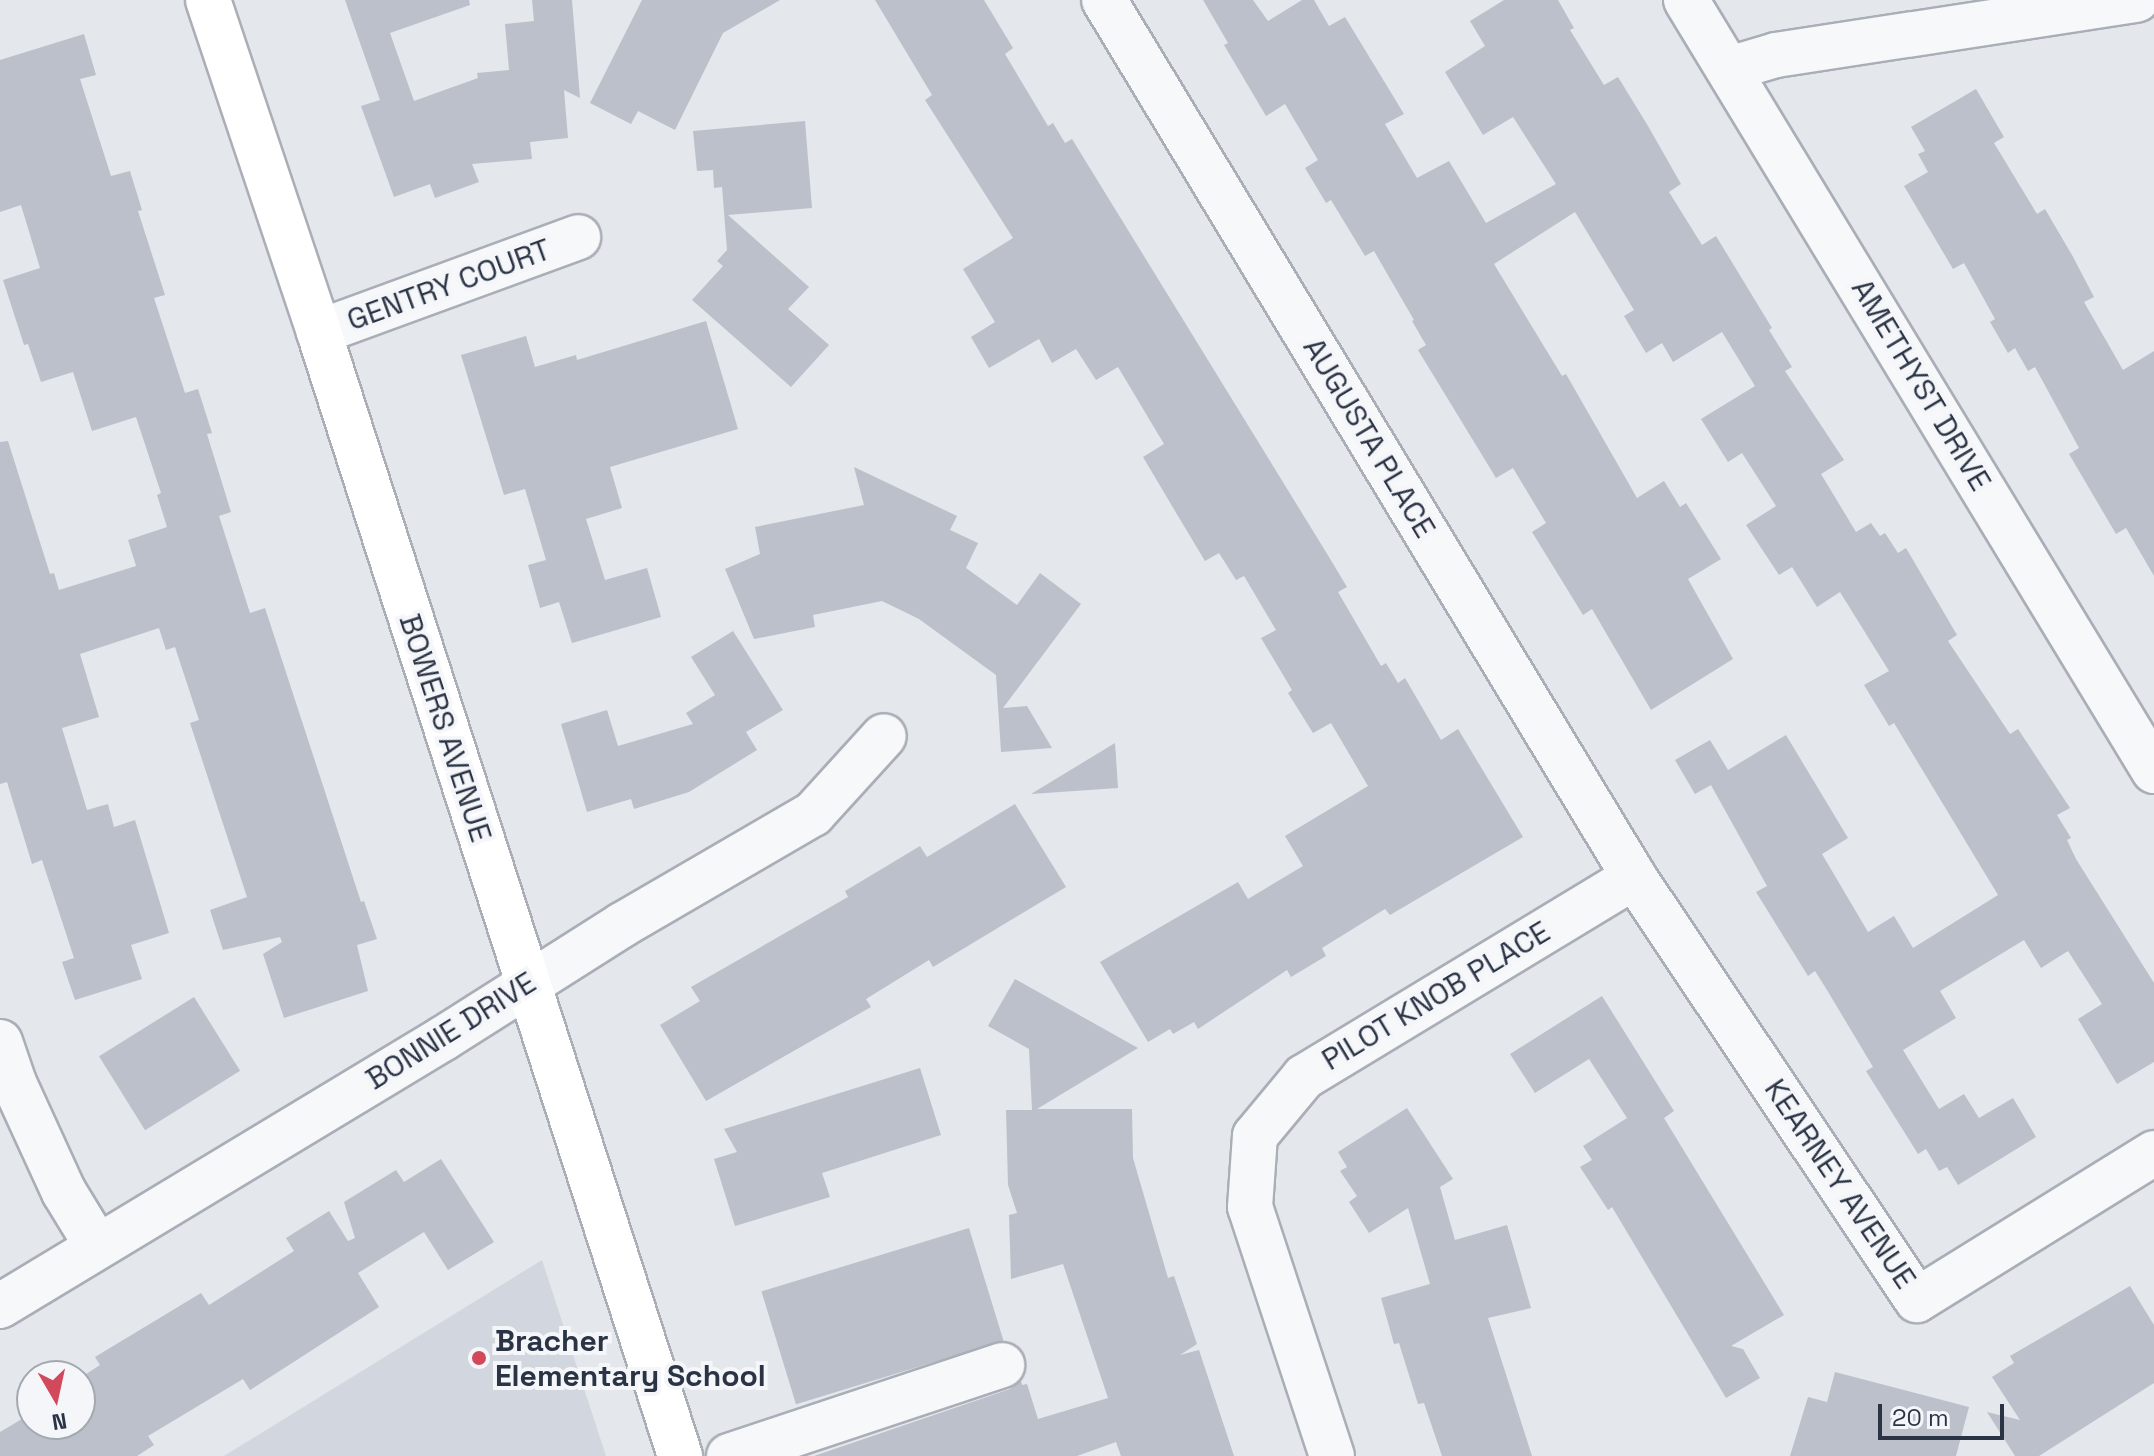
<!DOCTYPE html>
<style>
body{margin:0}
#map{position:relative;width:2154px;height:1456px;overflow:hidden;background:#e4e7ec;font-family:"Space Grotesk",sans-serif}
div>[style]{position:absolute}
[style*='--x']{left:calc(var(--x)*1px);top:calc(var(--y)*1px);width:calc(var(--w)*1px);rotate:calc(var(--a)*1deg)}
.built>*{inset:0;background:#d2d6de}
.building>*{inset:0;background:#bbc0ca;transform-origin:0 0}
.roads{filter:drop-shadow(2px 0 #a9aeb7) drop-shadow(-2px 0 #a9aeb7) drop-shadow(0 2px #a9aeb7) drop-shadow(0 -2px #a9aeb7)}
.minor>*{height:44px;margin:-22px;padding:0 22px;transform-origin:22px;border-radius:22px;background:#f7f8fa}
.major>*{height:44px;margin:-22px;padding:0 22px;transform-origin:22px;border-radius:22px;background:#fff}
.dots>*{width:22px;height:22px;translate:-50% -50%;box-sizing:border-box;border:4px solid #f4f6f9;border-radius:50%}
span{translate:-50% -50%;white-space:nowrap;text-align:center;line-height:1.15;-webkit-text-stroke:8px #f4f6f9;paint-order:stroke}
.street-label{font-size:30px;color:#2b3445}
.poi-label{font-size:30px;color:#2b3445;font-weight:700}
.left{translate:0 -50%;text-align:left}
.north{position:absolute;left:16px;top:1360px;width:80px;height:80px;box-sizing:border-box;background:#f4f6f9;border:2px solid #a4a8b1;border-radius:50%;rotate:171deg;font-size:22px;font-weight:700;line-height:32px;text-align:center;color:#2b3445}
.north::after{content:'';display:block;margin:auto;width:28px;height:36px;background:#d1495b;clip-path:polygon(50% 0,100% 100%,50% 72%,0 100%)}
.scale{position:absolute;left:1878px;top:1404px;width:126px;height:36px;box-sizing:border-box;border:4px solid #2b3445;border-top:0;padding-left:10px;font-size:24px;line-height:28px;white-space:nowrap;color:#2b3445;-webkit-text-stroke:6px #f4f6f9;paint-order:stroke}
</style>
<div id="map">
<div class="built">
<i style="clip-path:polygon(542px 1260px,606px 1456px,224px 1456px)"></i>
</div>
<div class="building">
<i style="clip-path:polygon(345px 0,469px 0,470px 5px,390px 33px,414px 101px,478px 78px,477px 73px,509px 70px,505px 24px,534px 21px,532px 0,572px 0,580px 98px,564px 90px,568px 138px,530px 142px,532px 159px,472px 164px,479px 182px,435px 198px,430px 184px,394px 197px,361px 106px,380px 100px)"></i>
<i style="clip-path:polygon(642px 0,780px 0,723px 33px,675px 130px,638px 111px,631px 124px,590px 103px)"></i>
<i style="clip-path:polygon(875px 0,984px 0,1013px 48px,1005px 54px,1048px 126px,1053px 123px,1065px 143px,1072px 139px,1329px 557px,1347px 587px,1338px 592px,1381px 666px,1386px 663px,1398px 683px,1405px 678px,1441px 740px,1458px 729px,1523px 837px,1390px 915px,1385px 909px,1322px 948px,1326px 956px,1291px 977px,1287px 970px,1198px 1029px,1194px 1022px,1173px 1034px,1170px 1029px,1148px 1042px,1100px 962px,1238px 882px,1248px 899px,1303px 866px,1285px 836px,1368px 786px,1331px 723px,1313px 733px,1288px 693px,1292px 690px,1261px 638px,1276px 630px,1244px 576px,1236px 580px,1219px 553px,1205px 561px,1175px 511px,1143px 457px,1164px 444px,1118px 367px,1096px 380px,1076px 349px,1052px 363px,1039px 339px,989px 368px,971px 337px,995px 322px,963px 269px,1013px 238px,925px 100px,932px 95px)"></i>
<i style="clip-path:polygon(1203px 0,1253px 0,1268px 21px,1302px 0,1314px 0,1329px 26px,1345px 17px,1404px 114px,1385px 124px,1417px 178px,1449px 161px,1486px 223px,1556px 184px,1513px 117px,1483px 135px,1445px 72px,1485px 46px,1470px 21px,1504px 0,1558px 0,1574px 28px,1570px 30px,1604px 85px,1618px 77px,1648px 126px,1681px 184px,1669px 192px,1702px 245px,1716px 236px,1772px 328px,1769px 330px,1792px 367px,1785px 371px,1844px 460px,1821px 474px,1856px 532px,1871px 523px,1880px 536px,1885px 533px,1898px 553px,1906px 548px,1957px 635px,1948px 641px,2010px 734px,2018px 729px,2070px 808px,2057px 815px,2071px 838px,2067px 840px,2076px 859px,2154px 983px,2154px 1062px,2117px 1084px,2078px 1019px,2102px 1004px,2068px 951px,2041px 968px,2024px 940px,1940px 991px,1956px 1018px,1903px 1050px,1939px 1109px,1964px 1094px,1979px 1118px,2013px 1098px,2036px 1137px,1958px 1185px,1947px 1167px,1939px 1171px,1926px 1149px,1918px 1154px,1866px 1071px,1873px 1067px,1827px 990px,1815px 971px,1808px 976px,1756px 892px,1767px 886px,1711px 785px,1695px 794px,1675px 760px,1710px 740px,1728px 770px,1786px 735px,1848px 838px,1822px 854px,1868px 932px,1894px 916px,1913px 948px,1998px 895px,1894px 723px,1889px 726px,1864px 685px,1889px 671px,1840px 592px,1817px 607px,1792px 567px,1779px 575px,1746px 525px,1776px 506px,1742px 453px,1728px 462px,1701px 419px,1755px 386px,1722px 332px,1673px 362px,1662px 343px,1646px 353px,1624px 316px,1634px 310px,1575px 212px,1494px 264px,1562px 376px,1566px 374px,1637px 498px,1664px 481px,1680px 507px,1686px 503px,1721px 559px,1688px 579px,1733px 659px,1651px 710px,1592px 609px,1583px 615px,1532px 532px,1546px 523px,1513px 468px,1496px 478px,1418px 350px,1426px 345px,1412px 321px,1414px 320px,1374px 251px,1365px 256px,1331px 200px,1326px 203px,1305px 168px,1318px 160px,1285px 104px,1266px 116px,1224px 45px,1228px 43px)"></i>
<i style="clip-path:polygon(84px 34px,96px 75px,80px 79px,111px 176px,130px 171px,142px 210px,138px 211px,165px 295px,154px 298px,185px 393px,198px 389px,212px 433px,207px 434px,231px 512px,219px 516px,250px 613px,265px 608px,361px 902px,364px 901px,377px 939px,357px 945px,368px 991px,284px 1018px,263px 954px,282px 942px,280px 937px,223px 950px,210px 910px,247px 897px,190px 723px,199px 720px,175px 647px,166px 650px,159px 628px,80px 654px,99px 717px,62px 728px,87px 810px,108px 804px,114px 827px,135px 820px,169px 933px,131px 945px,142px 979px,75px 1000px,62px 962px,74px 958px,42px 860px,32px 864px,7px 782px,0 784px,0 442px,8px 441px,50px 574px,54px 573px,59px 590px,136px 566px,128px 540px,167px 527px,157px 495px,161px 493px,136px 417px,92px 431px,73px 372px,41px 382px,28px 344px,24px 345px,3px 280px,40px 268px,21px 205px,0 212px,0 60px)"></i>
<i style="clip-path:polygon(1976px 89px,2004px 137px,1994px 143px,2037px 214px,2045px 209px,2072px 255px,2094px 297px,2084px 302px,2123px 370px,2154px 351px,2154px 576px,2126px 528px,2116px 534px,2069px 454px,2079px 448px,2035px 367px,2028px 371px,2015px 348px,2008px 353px,1990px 322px,1995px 319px,1964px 263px,1953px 269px,1904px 186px,1928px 172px,1918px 154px,1925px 151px,1911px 127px)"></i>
<i style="clip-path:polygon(805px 121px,812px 208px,728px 215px,809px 287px,788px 309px,829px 345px,791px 387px,692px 300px,723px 266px,717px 261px,727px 250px,722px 187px,714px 188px,713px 170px,697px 171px,693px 131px)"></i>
<i style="clip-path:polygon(706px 321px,738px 429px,610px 467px,622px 508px,586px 519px,605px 580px,647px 568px,661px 617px,572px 643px,559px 602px,540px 608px,528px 565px,546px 560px,525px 489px,504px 495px,461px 355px,526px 336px,535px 367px,576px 355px,577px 360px)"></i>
<i style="clip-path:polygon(854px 467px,957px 516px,950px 530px,978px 543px,966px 568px,1017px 605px,1040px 573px,1081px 604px,1003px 708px,1027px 706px,1052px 748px,1001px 752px,996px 675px,919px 619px,882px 601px,813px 615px,815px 627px,754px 639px,725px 569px,760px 554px,755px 527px,864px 505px)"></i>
<i style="clip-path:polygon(733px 631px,783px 710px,746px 732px,757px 750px,689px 792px,634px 809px,631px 799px,587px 812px,561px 724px,607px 710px,618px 746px,693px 724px,686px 713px,715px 695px,691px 657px)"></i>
<i style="clip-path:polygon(1115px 743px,1118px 788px,1031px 794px)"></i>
<i style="clip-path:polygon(1015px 804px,1066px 887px,933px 967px,929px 960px,866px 999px,871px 1007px,706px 1101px,660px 1025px,700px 1001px,691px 987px,848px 897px,845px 891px,920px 846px,927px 857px)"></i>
<i style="clip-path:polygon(1015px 979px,1138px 1048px,1037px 1109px,1132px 1109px,1133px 1158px,1168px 1278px,1174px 1276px,1197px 1344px,1180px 1355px,1199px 1350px,1234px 1456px,1121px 1456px,1116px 1442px,1077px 1456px,814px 1456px,1010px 1389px,1021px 1381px,1022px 1385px,1027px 1384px,1038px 1419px,1108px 1398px,1063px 1264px,1011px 1279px,1009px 1215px,1017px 1213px,1008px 1185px,1006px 1110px,1032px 1110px,1029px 1049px,988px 1026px)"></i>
<i style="clip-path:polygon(1602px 996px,1674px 1111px,1664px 1118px,1784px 1315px,1731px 1346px,1743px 1349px,1760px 1378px,1726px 1398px,1612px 1207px,1608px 1210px,1580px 1167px,1592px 1160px,1583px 1146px,1627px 1118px,1589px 1059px,1535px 1093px,1510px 1054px)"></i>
<i style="left:194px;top:997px;width:87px;height:112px;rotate:58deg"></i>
<i style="clip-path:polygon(920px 1068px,941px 1135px,822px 1173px,830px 1197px,735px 1226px,714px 1159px,737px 1152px,724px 1129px)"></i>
<i style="clip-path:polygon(1407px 1108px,1453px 1179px,1440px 1187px,1455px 1240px,1507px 1225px,1531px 1308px,1488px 1318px,1532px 1456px,1442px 1456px,1424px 1403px,1418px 1404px,1399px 1343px,1394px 1344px,1381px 1298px,1430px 1284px,1408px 1208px,1369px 1233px,1349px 1202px,1357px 1196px,1340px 1171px,1347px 1167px,1338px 1152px)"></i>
<i style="clip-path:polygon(441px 1159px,494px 1242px,448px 1270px,424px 1232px,358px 1273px,379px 1307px,250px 1390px,243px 1379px,148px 1436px,154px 1445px,137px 1456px,0 1456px,0 1432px,32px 1413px,32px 1424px,80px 1424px,80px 1378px,100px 1365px,95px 1357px,201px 1293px,209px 1305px,294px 1251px,286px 1238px,329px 1211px,348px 1241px,355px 1238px,344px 1202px,396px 1170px,404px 1182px)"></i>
<i style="left:969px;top:1228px;width:118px;height:217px;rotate:73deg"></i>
<i style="clip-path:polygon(2130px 1286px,2154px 1325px,2154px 1383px,2039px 1456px,2015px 1456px,1987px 1412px,2020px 1420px,1992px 1377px,2014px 1363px,2010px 1356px)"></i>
<i style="clip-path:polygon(1835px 1372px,1969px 1407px,1956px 1456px,1790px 1456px,1808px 1397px,1827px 1402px)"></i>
</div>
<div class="roads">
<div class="minor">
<i style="--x:1104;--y:0;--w:1025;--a:58.85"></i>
<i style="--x:1634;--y:877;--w:509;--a:56.22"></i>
<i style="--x:1917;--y:1300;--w:279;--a:-31.8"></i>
<i style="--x:1686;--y:0;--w:902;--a:58.74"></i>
<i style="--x:1729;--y:69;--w:49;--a:-16.6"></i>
<i style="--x:1776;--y:55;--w:365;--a:-8.7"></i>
<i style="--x:319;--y:332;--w:276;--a:-20.1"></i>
<i style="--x:0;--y:1042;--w:43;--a:71.1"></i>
<i style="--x:14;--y:1083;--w:120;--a:65.4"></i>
<i style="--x:64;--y:1192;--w:63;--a:58.6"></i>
<i style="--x:0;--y:1306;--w:519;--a:-31.12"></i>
<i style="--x:444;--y:1038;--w:211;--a:-32.4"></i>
<i style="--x:622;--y:925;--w:221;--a:-30.2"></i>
<i style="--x:813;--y:814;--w:105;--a:-47.7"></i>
<i style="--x:729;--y:1456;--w:288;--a:-18.4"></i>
<i style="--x:1332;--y:1456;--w:262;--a:-108.2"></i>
<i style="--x:1250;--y:1207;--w:71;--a:-86"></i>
<i style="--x:1255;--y:1136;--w:77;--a:-50.3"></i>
<i style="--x:1304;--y:1077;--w:386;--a:-31.2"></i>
</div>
<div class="major">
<i style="--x:208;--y:0;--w:350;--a:71.5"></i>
<i style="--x:319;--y:332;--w:1181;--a:72.19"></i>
</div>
</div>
<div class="dots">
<i style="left:479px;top:1358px;background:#d1495b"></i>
</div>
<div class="street-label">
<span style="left:449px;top:285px;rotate:-20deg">GENTRY COURT</span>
<span style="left:1921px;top:385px;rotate:59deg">AMETHYST DRIVE</span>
<span style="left:1369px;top:438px;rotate:59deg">AUGUSTA PLACE</span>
<span style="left:445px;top:728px;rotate:72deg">BOWERS AVENUE</span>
<span style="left:1436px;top:996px;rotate:-31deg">PILOT KNOB PLACE</span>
<span style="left:451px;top:1031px;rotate:-32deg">BONNIE DRIVE</span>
<span style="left:1840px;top:1184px;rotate:56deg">KEARNEY AVENUE</span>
</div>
<div class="poi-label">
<span class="left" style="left:495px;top:1358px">Bracher<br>Elementary School</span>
</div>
<div class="north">N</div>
<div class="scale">20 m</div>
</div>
